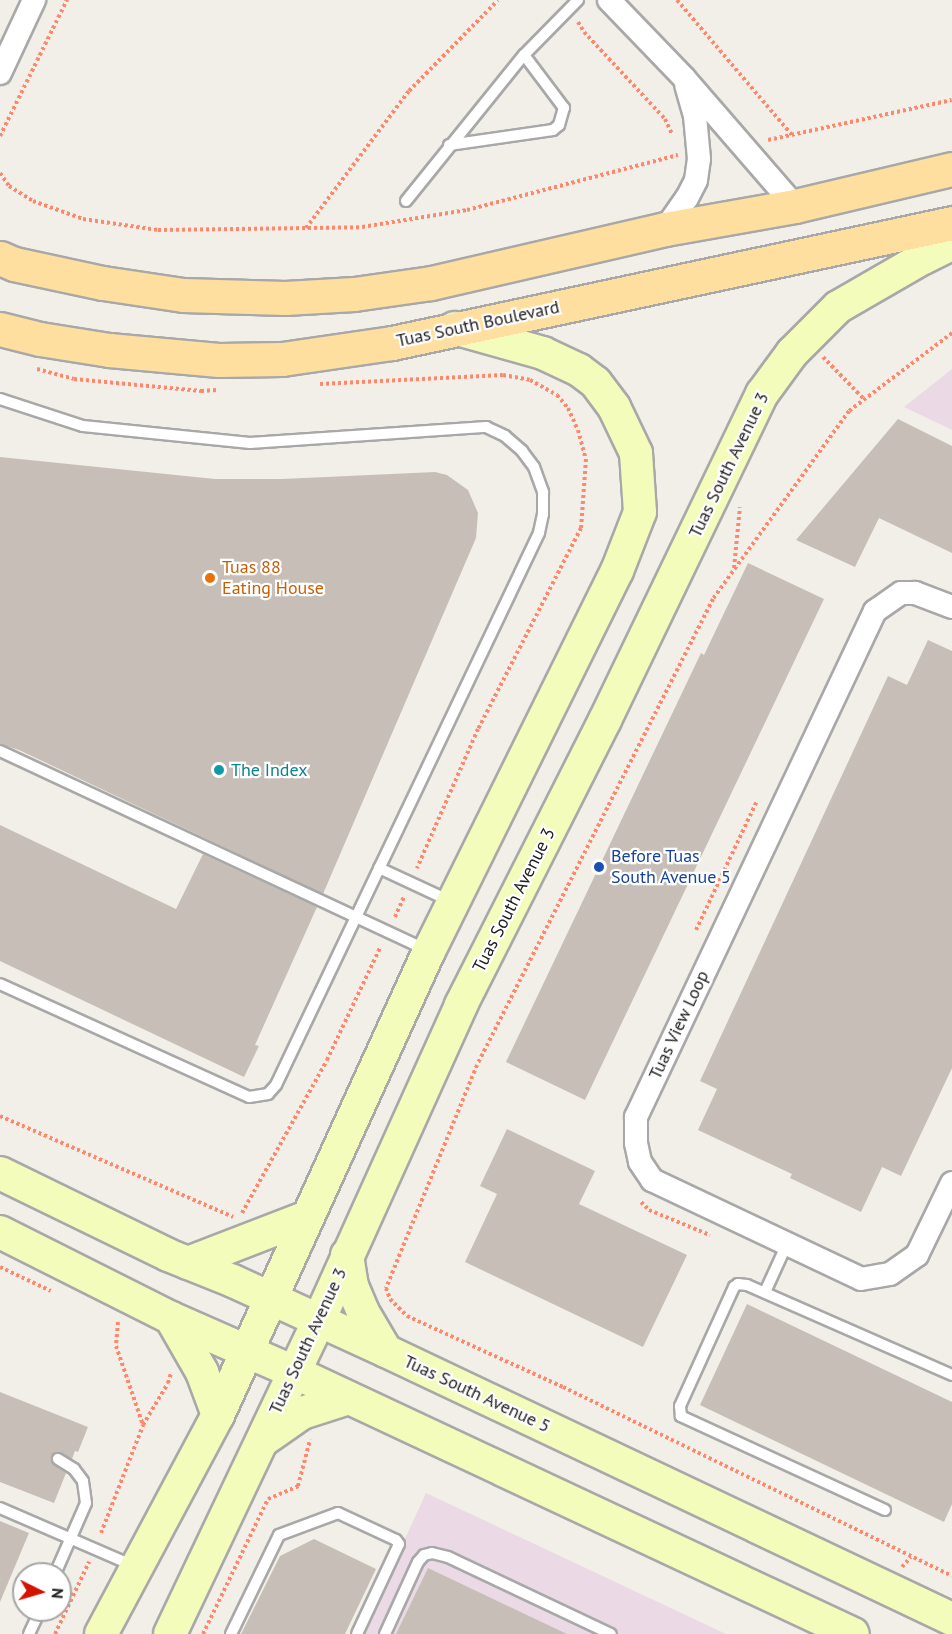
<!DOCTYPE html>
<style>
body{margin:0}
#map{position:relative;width:952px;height:1634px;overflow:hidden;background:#f2efe8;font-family:"PT Sans",sans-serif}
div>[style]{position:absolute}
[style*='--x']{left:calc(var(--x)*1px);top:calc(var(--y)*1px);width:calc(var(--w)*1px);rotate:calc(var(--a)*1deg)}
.industrial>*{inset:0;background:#ebdae6}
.building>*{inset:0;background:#c7bfb7}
.path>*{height:4px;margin-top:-2px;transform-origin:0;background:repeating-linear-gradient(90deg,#ff886c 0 3px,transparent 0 6px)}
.roads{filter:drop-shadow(2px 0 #a8a8a8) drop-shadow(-2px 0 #a8a8a8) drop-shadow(0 2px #a8a8a8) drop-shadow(0 -2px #a8a8a8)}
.lane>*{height:10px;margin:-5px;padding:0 5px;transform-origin:5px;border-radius:5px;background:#fff}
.street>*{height:22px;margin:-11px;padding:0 11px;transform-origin:11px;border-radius:11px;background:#fff}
.secondary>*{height:32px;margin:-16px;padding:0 16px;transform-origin:16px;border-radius:16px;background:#f3fcbb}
.primary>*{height:33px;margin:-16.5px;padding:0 16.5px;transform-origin:16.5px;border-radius:16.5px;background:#ffdfa0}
.dots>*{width:16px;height:16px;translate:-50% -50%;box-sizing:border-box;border:3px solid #fff;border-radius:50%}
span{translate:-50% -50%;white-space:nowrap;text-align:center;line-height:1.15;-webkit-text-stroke:4.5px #fff;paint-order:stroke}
.street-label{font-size:18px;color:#212121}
.food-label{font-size:18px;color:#c56008}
.left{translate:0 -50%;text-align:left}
.culture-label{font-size:18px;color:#0d838f}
.transit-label{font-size:18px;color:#164399}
.north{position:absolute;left:12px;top:1562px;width:60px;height:60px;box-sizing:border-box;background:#fff;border:2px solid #a6a6a6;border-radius:50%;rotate:95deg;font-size:16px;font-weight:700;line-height:24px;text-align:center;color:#212121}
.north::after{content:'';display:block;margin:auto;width:21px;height:27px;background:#d31300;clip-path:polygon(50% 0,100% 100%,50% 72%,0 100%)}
</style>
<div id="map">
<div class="industrial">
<i style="clip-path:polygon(952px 369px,952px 430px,904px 407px)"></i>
<i style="clip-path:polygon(426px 1493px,726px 1634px,361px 1634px)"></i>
</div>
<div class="building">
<i style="clip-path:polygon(898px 419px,952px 446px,952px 553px,879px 518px,855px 567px,796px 540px)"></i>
<i style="clip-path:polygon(0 457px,215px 479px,282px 479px,435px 472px,447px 475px,468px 490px,478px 513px,476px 538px,323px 894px,19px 750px,0 744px)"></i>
<i style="clip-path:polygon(748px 563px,824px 599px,585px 1100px,506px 1062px,701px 653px,704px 655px)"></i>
<i style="clip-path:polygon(928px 640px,952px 651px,952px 1068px,901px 1176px,882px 1167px,861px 1212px,790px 1178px,792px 1174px,698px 1130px,717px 1089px,700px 1081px,888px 676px,907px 685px)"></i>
<i style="clip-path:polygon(0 825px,176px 909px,203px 854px,317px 907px,255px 1045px,259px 1046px,244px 1077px,0 961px)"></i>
<i style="clip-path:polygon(507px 1129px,595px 1171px,579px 1204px,687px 1255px,643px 1347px,465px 1262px,497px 1194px,480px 1186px)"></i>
<i style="clip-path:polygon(747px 1304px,952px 1402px,952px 1504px,944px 1522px,700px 1405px)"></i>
<i style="clip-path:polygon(0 1392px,88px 1427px,78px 1452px,75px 1451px,72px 1459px,59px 1452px,51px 1456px,52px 1463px,66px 1473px,54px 1503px,0 1482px)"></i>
<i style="clip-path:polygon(0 1521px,29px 1533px,0 1602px)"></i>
<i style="clip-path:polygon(314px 1539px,376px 1569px,345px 1634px,241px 1634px,280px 1556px)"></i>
<i style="clip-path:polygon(428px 1568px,567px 1634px,396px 1634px)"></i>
</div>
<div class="path">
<i style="--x:677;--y:0;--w:177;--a:49.6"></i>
<i style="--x:578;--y:22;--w:12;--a:59"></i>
<i style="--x:584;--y:32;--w:119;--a:47"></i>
<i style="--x:665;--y:119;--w:17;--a:65"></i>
<i style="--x:0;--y:136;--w:152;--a:-63.8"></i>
<i style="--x:768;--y:140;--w:188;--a:-12.3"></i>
<i style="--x:0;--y:173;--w:16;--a:55"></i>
<i style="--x:9;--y:186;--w:28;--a:32"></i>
<i style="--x:33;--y:201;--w:53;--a:19.8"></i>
<i style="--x:83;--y:219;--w:76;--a:8.3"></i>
<i style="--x:158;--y:230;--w:204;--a:-0.8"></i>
<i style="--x:362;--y:227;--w:106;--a:-9.2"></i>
<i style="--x:467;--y:210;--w:218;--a:-14.6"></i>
<i style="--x:306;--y:228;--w:171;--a:-53.1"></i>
<i style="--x:409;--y:91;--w:127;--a:-45.6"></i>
<i style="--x:952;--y:333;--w:129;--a:142.9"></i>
<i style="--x:849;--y:411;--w:232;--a:125.9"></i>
<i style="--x:713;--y:599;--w:522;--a:116.86"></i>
<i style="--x:477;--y:1065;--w:241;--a:112.2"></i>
<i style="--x:386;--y:1288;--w:12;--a:70"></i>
<i style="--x:390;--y:1299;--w:24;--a:45"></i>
<i style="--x:407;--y:1316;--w:171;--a:24.5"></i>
<i style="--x:563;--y:1387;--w:432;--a:25.9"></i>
<i style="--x:823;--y:357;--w:57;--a:45.7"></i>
<i style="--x:37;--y:369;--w:38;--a:15"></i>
<i style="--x:74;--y:379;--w:128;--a:5.4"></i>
<i style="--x:201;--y:391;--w:16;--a:-4"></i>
<i style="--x:320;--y:384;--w:183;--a:-2.8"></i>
<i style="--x:503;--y:375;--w:27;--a:10"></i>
<i style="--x:530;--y:380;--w:31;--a:29"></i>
<i style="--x:557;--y:395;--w:17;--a:50"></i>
<i style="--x:568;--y:408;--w:24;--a:66"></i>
<i style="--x:578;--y:430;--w:30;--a:75"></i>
<i style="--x:586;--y:459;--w:69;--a:94.1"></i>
<i style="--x:581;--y:528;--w:226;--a:117.1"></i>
<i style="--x:478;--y:729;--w:152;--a:113.7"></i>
<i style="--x:734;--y:568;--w:61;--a:-84.4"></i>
<i style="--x:395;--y:917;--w:22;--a:-66"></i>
<i style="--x:696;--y:930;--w:143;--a:-64.7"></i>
<i style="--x:0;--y:1116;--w:254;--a:23.4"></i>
<i style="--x:641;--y:1202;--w:11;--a:45"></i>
<i style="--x:649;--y:1210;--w:66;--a:22.3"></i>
<i style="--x:242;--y:1213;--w:175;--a:-60.9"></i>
<i style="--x:327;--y:1060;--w:126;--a:-64.7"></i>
<i style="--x:0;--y:1267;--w:56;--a:25.2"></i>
<i style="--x:118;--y:1322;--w:24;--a:95"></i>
<i style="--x:116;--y:1346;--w:83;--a:71.1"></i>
<i style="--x:101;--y:1533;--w:116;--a:-68.7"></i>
<i style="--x:143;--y:1425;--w:49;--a:-59.2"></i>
<i style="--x:168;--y:1383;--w:10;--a:-73"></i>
<i style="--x:902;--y:1567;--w:13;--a:-48"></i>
<i style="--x:55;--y:1634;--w:80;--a:-64.7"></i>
<i style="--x:203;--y:1634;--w:150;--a:-64.3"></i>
<i style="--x:268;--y:1499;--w:33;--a:-23"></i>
<i style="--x:298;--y:1486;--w:48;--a:-75.4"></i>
</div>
<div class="roads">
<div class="lane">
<i style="--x:449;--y:145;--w:105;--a:-8.2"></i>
<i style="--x:553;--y:130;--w:8;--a:-40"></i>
<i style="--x:559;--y:125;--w:18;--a:-74"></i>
<i style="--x:564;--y:108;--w:66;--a:-127"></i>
<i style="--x:406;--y:201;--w:188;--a:-51.1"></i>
<i style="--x:524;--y:55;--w:77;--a:-45.5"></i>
<i style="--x:0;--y:399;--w:87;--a:18"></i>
<i style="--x:83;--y:426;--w:168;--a:5.8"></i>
<i style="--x:250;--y:443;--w:237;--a:-3.9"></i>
<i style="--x:486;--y:427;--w:21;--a:25"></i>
<i style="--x:505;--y:436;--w:23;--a:41"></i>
<i style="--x:522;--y:451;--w:20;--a:53"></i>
<i style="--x:534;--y:467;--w:27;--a:70"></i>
<i style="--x:543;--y:492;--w:22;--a:90"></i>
<i style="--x:543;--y:514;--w:19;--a:102"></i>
<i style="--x:539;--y:533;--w:611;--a:115.48"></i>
<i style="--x:276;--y:1085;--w:12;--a:132"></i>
<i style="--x:268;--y:1094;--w:19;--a:171"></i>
<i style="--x:249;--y:1097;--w:273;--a:-155.6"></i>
<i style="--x:0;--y:751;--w:470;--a:25"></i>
<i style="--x:379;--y:868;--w:78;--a:24.9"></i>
<i style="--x:765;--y:1292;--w:53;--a:-65.4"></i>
<i style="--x:0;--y:1508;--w:146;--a:23.4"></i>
<i style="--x:885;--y:1510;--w:225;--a:-155.3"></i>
<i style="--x:681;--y:1416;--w:10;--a:-96"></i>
<i style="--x:680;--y:1406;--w:131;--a:-65.6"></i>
<i style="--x:734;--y:1287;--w:5;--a:-37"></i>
<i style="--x:738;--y:1284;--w:9;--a:6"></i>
<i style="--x:747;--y:1285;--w:224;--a:23.7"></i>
<i style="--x:55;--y:1574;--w:77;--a:-66.4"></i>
<i style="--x:86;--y:1503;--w:22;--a:-98"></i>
<i style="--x:83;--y:1481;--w:15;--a:-127"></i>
<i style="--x:74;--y:1469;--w:19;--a:-148"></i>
<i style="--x:29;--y:1634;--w:26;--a:-65"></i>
<i style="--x:231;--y:1634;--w:110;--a:-64.1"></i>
<i style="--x:279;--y:1535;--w:63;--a:-20.4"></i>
<i style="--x:338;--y:1513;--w:64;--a:25"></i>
<i style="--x:396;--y:1540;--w:5;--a:53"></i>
<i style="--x:399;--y:1544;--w:99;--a:115"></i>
<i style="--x:385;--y:1634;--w:79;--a:-65.4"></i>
<i style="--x:418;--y:1562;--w:9;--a:-49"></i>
<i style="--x:424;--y:1555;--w:8;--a:-14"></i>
<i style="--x:432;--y:1553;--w:16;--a:14"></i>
<i style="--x:448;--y:1557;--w:180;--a:25.3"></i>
</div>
<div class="street">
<i style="--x:609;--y:0;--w:108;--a:46.1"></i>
<i style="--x:684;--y:78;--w:169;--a:49.1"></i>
<i style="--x:0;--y:73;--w:81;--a:-65"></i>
<i style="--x:665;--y:229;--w:38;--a:-55"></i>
<i style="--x:687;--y:198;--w:20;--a:-63"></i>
<i style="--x:696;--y:180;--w:21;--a:-82"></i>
<i style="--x:699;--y:159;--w:43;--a:-95.3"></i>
<i style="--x:695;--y:116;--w:32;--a:-106"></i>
<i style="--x:952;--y:607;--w:40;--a:-159"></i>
<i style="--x:915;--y:593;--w:14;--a:180"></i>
<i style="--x:901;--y:593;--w:32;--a:145"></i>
<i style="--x:875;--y:611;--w:560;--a:115.28"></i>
<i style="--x:636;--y:1117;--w:26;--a:90"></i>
<i style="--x:636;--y:1143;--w:19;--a:78"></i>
<i style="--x:640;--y:1162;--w:22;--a:56"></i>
<i style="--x:652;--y:1180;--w:231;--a:25.3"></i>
<i style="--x:861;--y:1279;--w:29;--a:-10"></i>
<i style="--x:890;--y:1274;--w:33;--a:-35"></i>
<i style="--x:917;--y:1255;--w:80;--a:-64.1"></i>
</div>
<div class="secondary">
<i style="--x:0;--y:1173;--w:187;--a:26"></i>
<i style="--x:168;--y:1255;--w:70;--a:21.8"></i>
<i style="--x:233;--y:1281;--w:168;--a:24.6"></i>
<i style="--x:386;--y:1351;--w:626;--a:25.34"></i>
<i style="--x:0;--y:1232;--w:191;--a:26.7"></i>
<i style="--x:171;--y:1318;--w:134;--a:23.7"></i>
<i style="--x:294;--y:1372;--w:617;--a:25.11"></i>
<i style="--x:347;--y:1255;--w:31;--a:81"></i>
<i style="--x:352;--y:1286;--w:28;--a:67"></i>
<i style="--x:363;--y:1312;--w:45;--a:59.5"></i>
<i style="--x:188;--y:1263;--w:128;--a:-21.1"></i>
<i style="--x:171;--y:1318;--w:62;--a:60.1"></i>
<i style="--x:202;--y:1372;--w:46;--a:69.6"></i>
<i style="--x:262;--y:1441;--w:49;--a:-35"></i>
<i style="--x:302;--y:1413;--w:49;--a:-17.7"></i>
<i style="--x:101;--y:1634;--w:248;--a:-61.9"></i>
<i style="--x:218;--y:1415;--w:510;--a:-65.55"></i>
<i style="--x:429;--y:951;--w:424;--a:-63.7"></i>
<i style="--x:617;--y:571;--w:63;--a:-68.7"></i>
<i style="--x:640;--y:512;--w:59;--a:-93.9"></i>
<i style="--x:636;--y:453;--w:51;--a:-115.6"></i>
<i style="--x:614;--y:407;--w:31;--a:-127"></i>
<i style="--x:595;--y:382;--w:20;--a:-143"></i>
<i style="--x:579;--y:370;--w:40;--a:-155"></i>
<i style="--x:543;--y:353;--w:92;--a:-164.3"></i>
<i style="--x:170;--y:1634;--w:348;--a:-64.6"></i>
<i style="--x:319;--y:1320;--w:346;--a:-65.7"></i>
<i style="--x:461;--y:1005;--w:319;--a:-63.2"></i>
<i style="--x:605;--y:720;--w:362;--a:-64.3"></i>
<i style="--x:762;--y:394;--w:51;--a:-53.8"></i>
<i style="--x:792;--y:353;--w:65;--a:-45"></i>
<i style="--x:838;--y:307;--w:98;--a:-30"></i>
<i style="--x:923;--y:258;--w:32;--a:-26"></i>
</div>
<div class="primary">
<i style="--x:0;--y:258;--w:15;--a:23"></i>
<i style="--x:14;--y:264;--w:91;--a:12.1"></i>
<i style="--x:103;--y:283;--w:81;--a:8.5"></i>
<i style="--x:183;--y:295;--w:102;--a:1.7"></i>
<i style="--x:285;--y:298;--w:69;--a:-3.3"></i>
<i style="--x:354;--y:294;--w:78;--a:-8.1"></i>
<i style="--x:431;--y:283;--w:240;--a:-13"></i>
<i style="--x:665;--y:229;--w:132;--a:-10"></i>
<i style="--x:795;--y:206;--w:161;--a:-13.3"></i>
<i style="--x:0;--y:329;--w:41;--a:14"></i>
<i style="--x:40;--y:339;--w:70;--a:9.1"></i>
<i style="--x:109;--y:350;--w:110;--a:5.2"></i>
<i style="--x:219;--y:360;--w:63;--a:-0.9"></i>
<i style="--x:282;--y:359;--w:111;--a:-8.3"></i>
<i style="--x:392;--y:343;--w:573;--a:-12.09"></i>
</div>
</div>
<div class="dots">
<i style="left:210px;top:578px;background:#e8710a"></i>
<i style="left:219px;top:770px;background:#0f9aa8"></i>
<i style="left:599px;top:867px;background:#1a4fb4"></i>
</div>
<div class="street-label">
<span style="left:478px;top:324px;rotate:-12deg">Tuas South Boulevard</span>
<span style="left:729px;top:465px;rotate:-64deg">Tuas South Avenue 3</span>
<span style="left:514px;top:900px;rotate:-63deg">Tuas South Avenue 3</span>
<span style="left:679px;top:1025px;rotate:-65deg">Tuas View Loop</span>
<span style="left:308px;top:1341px;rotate:-65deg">Tuas South Avenue 3</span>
<span style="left:477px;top:1394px;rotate:25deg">Tuas South Avenue 5</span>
</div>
<div class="food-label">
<span class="left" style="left:222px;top:578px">Tuas 88<br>Eating House</span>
</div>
<div class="culture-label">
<span class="left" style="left:231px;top:770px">The Index</span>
</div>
<div class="transit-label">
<span class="left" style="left:611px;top:867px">Before Tuas<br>South Avenue 5</span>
</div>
<div class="north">N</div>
</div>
